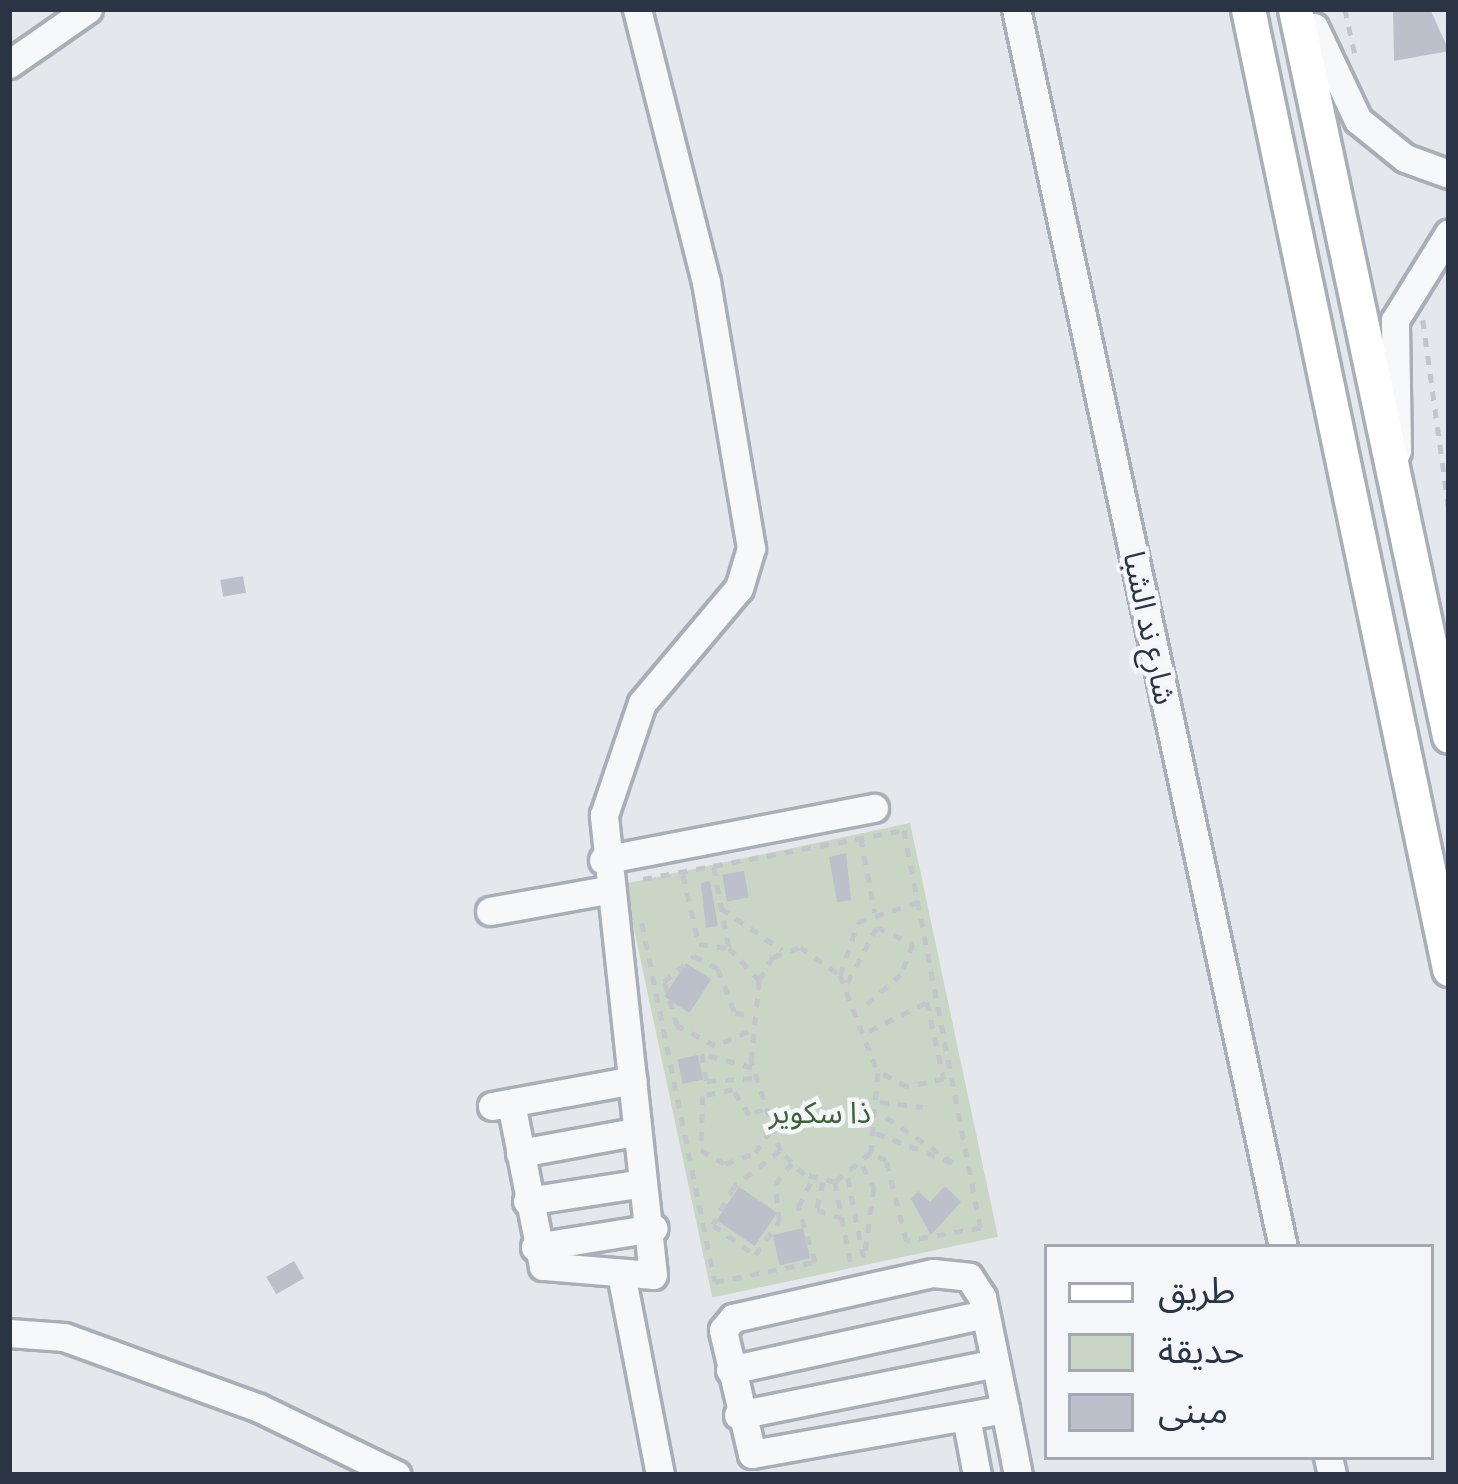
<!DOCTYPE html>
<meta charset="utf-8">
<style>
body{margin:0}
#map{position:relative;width:1458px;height:1484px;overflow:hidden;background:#e4e7ec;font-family:"Fira Sans Condensed","Noto Sans Arabic",sans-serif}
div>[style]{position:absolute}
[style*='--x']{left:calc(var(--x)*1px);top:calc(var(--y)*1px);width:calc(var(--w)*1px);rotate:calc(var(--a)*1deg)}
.green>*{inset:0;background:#c9d6c5;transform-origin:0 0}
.building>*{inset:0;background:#bbc0ca;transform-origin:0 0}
.path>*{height:4.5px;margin-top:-2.25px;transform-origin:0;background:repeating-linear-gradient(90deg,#c2c5cb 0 9px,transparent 0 18px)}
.roads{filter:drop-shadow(3px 0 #a9aeb7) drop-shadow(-3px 0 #a9aeb7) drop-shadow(0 3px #a9aeb7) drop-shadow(0 -3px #a9aeb7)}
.minor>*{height:27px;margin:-13.5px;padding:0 13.5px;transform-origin:13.5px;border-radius:13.5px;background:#f7f8fa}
.major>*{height:33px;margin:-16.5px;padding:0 16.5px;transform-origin:16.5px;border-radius:16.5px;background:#fff}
span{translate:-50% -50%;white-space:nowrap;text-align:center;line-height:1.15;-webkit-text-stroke:9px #f4f6f9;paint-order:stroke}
.street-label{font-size:30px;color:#2b3445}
.park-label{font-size:30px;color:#3f6138}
.frame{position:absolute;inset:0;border:12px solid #2b3445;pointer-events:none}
.legend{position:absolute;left:1044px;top:1244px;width:390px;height:216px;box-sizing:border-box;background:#f4f6f9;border:3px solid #a4a8b1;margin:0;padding:15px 21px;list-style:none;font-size:36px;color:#2b3445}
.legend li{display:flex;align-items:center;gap:24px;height:60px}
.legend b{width:60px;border:3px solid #a4a8b1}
</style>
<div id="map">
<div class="green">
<i style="left:910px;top:823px;width:423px;height:292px;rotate:78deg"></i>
</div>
<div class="building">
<i style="clip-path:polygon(1393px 9px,1430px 9px,1449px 51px,1394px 61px)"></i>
<i style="left:243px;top:576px;width:17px;height:23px;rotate:80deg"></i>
<i style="clip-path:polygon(846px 853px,851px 900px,837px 902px,829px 857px)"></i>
<i style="left:744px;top:871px;width:27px;height:22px;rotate:80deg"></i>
<i style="clip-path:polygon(710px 881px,718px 926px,706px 928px,701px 883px)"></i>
<i style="left:686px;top:963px;width:30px;height:40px;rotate:33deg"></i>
<i style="left:698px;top:1055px;width:25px;height:21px;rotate:78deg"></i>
<i style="clip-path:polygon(945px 1186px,961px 1202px,931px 1235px,911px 1199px,918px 1191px,930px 1202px)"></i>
<i style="left:739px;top:1187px;width:46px;height:40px;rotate:34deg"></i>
<i style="left:803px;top:1228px;width:31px;height:31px;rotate:77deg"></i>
<i style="left:294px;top:1261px;width:20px;height:32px;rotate:60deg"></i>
</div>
<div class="path">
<i style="--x:1345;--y:9;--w:46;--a:77.5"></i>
<i style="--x:1449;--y:299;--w:14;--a:90"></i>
<i style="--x:1423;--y:320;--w:192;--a:82.2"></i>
<i style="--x:861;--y:838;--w:76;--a:79.4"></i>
<i style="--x:714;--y:867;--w:82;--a:79.5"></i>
<i style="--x:729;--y:948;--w:44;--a:46.8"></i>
<i style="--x:683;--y:875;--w:71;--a:76.9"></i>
<i style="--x:699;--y:944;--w:30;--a:8"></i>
<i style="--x:643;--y:879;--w:266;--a:-10.6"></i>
<i style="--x:904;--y:830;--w:405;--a:79.1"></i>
<i style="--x:981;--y:1228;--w:76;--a:170.2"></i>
<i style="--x:906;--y:1241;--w:82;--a:-104"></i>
<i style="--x:886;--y:1161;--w:17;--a:-152"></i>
<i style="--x:721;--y:908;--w:74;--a:34.5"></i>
<i style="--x:642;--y:923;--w:366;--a:78.5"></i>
<i style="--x:715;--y:1282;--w:102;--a:-11.3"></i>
<i style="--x:815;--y:1262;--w:58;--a:-107.2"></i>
<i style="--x:798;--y:1207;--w:30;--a:-63"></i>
<i style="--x:800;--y:947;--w:49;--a:35"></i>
<i style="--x:840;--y:975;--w:105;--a:68.8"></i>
<i style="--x:878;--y:1073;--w:80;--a:95"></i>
<i style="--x:871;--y:1153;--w:46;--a:141.1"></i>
<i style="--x:835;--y:1182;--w:32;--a:-167"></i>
<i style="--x:804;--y:1175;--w:34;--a:-135"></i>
<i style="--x:780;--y:1151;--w:95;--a:-107.9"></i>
<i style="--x:751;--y:1061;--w:81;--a:-84.4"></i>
<i style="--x:759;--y:980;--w:27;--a:-59"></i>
<i style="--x:773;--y:957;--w:29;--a:-20"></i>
<i style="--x:840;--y:975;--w:56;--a:-71.2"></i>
<i style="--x:858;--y:922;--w:63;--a:-18.4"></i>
<i style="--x:847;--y:983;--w:64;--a:-61.8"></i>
<i style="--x:877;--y:927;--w:40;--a:25"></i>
<i style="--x:913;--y:944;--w:33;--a:111"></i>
<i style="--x:901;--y:975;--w:54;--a:139.5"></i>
<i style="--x:869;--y:1031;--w:65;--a:-26.6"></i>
<i style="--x:927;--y:1002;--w:79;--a:77.6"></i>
<i style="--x:944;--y:1079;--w:38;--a:168"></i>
<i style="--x:907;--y:1087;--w:30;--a:-152"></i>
<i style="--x:748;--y:1032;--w:36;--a:157"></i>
<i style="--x:715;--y:1046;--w:43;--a:-152.2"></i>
<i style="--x:677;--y:1026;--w:46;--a:-106.5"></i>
<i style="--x:664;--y:982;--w:40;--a:-41"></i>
<i style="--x:694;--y:956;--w:27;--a:28"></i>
<i style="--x:718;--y:969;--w:47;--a:68.9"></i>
<i style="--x:735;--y:1013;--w:16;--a:4"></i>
<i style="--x:752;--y:1068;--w:52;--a:-164.4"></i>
<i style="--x:702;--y:1054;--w:27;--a:80"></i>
<i style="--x:707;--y:1081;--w:47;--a:-3.7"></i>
<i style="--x:880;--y:1102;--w:43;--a:6.6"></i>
<i style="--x:763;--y:1110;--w:15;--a:160"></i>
<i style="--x:749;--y:1115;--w:30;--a:-123"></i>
<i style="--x:733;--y:1090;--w:31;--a:169"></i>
<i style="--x:703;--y:1096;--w:54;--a:92.1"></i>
<i style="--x:701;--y:1150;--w:28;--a:30"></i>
<i style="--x:725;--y:1164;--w:32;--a:-20"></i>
<i style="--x:755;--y:1153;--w:25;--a:-56"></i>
<i style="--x:876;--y:1133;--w:83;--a:21.3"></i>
<i style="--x:953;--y:1163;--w:89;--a:-146"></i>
<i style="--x:780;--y:1151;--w:58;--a:142"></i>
<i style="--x:734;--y:1187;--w:43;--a:118.9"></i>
<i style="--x:713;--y:1225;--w:52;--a:35.5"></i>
<i style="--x:755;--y:1255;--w:42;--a:-54.8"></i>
<i style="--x:779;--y:1221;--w:37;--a:-96"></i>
<i style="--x:775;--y:1184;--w:26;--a:-51"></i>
<i style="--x:863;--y:1166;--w:25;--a:63"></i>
<i style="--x:874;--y:1188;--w:67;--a:97.8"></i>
<i style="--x:848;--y:1178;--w:88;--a:78.8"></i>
<i style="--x:823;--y:1182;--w:29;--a:102"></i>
<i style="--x:817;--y:1210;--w:26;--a:18"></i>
<i style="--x:835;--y:1182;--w:90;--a:79.1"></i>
</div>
<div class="roads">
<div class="minor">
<i style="--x:1016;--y:9;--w:1266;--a:77.83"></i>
<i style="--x:1314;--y:27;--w:103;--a:64.7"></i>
<i style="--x:1358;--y:120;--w:60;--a:39"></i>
<i style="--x:1405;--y:158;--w:47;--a:20"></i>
<i style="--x:9;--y:64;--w:96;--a:-34.8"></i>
<i style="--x:1397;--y:451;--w:131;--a:-90.9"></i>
<i style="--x:1395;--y:320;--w:102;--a:-58.2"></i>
<i style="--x:603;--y:860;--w:276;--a:-10.9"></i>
<i style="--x:490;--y:911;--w:119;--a:-10.2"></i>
<i style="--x:511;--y:1103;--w:166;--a:78.9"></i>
<i style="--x:543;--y:1266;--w:110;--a:4.7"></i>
<i style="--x:653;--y:1275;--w:463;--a:-96.1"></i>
<i style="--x:604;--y:815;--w:118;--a:-71.3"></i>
<i style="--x:642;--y:703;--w:150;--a:-49.9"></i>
<i style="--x:739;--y:588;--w:42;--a:-73.3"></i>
<i style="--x:751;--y:548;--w:270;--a:-99.6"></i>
<i style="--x:706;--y:282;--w:282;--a:-104.2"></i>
<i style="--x:492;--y:1106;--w:143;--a:-10.4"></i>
<i style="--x:520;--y:1153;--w:116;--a:-10.4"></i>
<i style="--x:527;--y:1201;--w:117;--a:-8.8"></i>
<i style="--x:535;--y:1247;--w:120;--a:-9.1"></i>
<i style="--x:622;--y:1279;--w:200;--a:79"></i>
<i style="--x:9;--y:1333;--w:55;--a:4.2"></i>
<i style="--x:64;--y:1337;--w:208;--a:20"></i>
<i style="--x:259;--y:1408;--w:153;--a:25.9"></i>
<i style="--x:730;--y:1370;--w:261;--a:-12.4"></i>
<i style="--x:1005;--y:1409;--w:257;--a:169.9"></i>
<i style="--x:752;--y:1454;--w:127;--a:-103.2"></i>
<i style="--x:723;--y:1330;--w:16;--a:-50"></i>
<i style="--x:733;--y:1318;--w:205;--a:-12.7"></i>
<i style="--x:933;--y:1273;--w:36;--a:6"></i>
<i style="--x:969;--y:1277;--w:24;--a:57"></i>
<i style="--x:982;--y:1297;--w:114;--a:78.4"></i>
<i style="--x:1005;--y:1409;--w:67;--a:78.9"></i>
<i style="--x:738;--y:1415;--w:262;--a:-11.4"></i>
<i style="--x:966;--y:1417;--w:59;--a:79.3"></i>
<i style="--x:1328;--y:1457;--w:18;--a:77"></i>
</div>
<div class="major">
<i style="--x:1248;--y:9;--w:981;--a:78.17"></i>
<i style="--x:1295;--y:9;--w:743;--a:78.04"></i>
</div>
</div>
<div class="street-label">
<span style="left:1149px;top:628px;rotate:78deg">شارع ند الشبا</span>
</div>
<div class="park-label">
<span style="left:820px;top:1113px">ذا سكوير</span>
</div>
<div class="frame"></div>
<ul class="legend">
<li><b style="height:15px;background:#fff"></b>طريق</li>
<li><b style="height:33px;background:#c9d6c5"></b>حديقة</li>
<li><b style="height:33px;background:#bbc0ca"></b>مبنى</li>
</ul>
</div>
